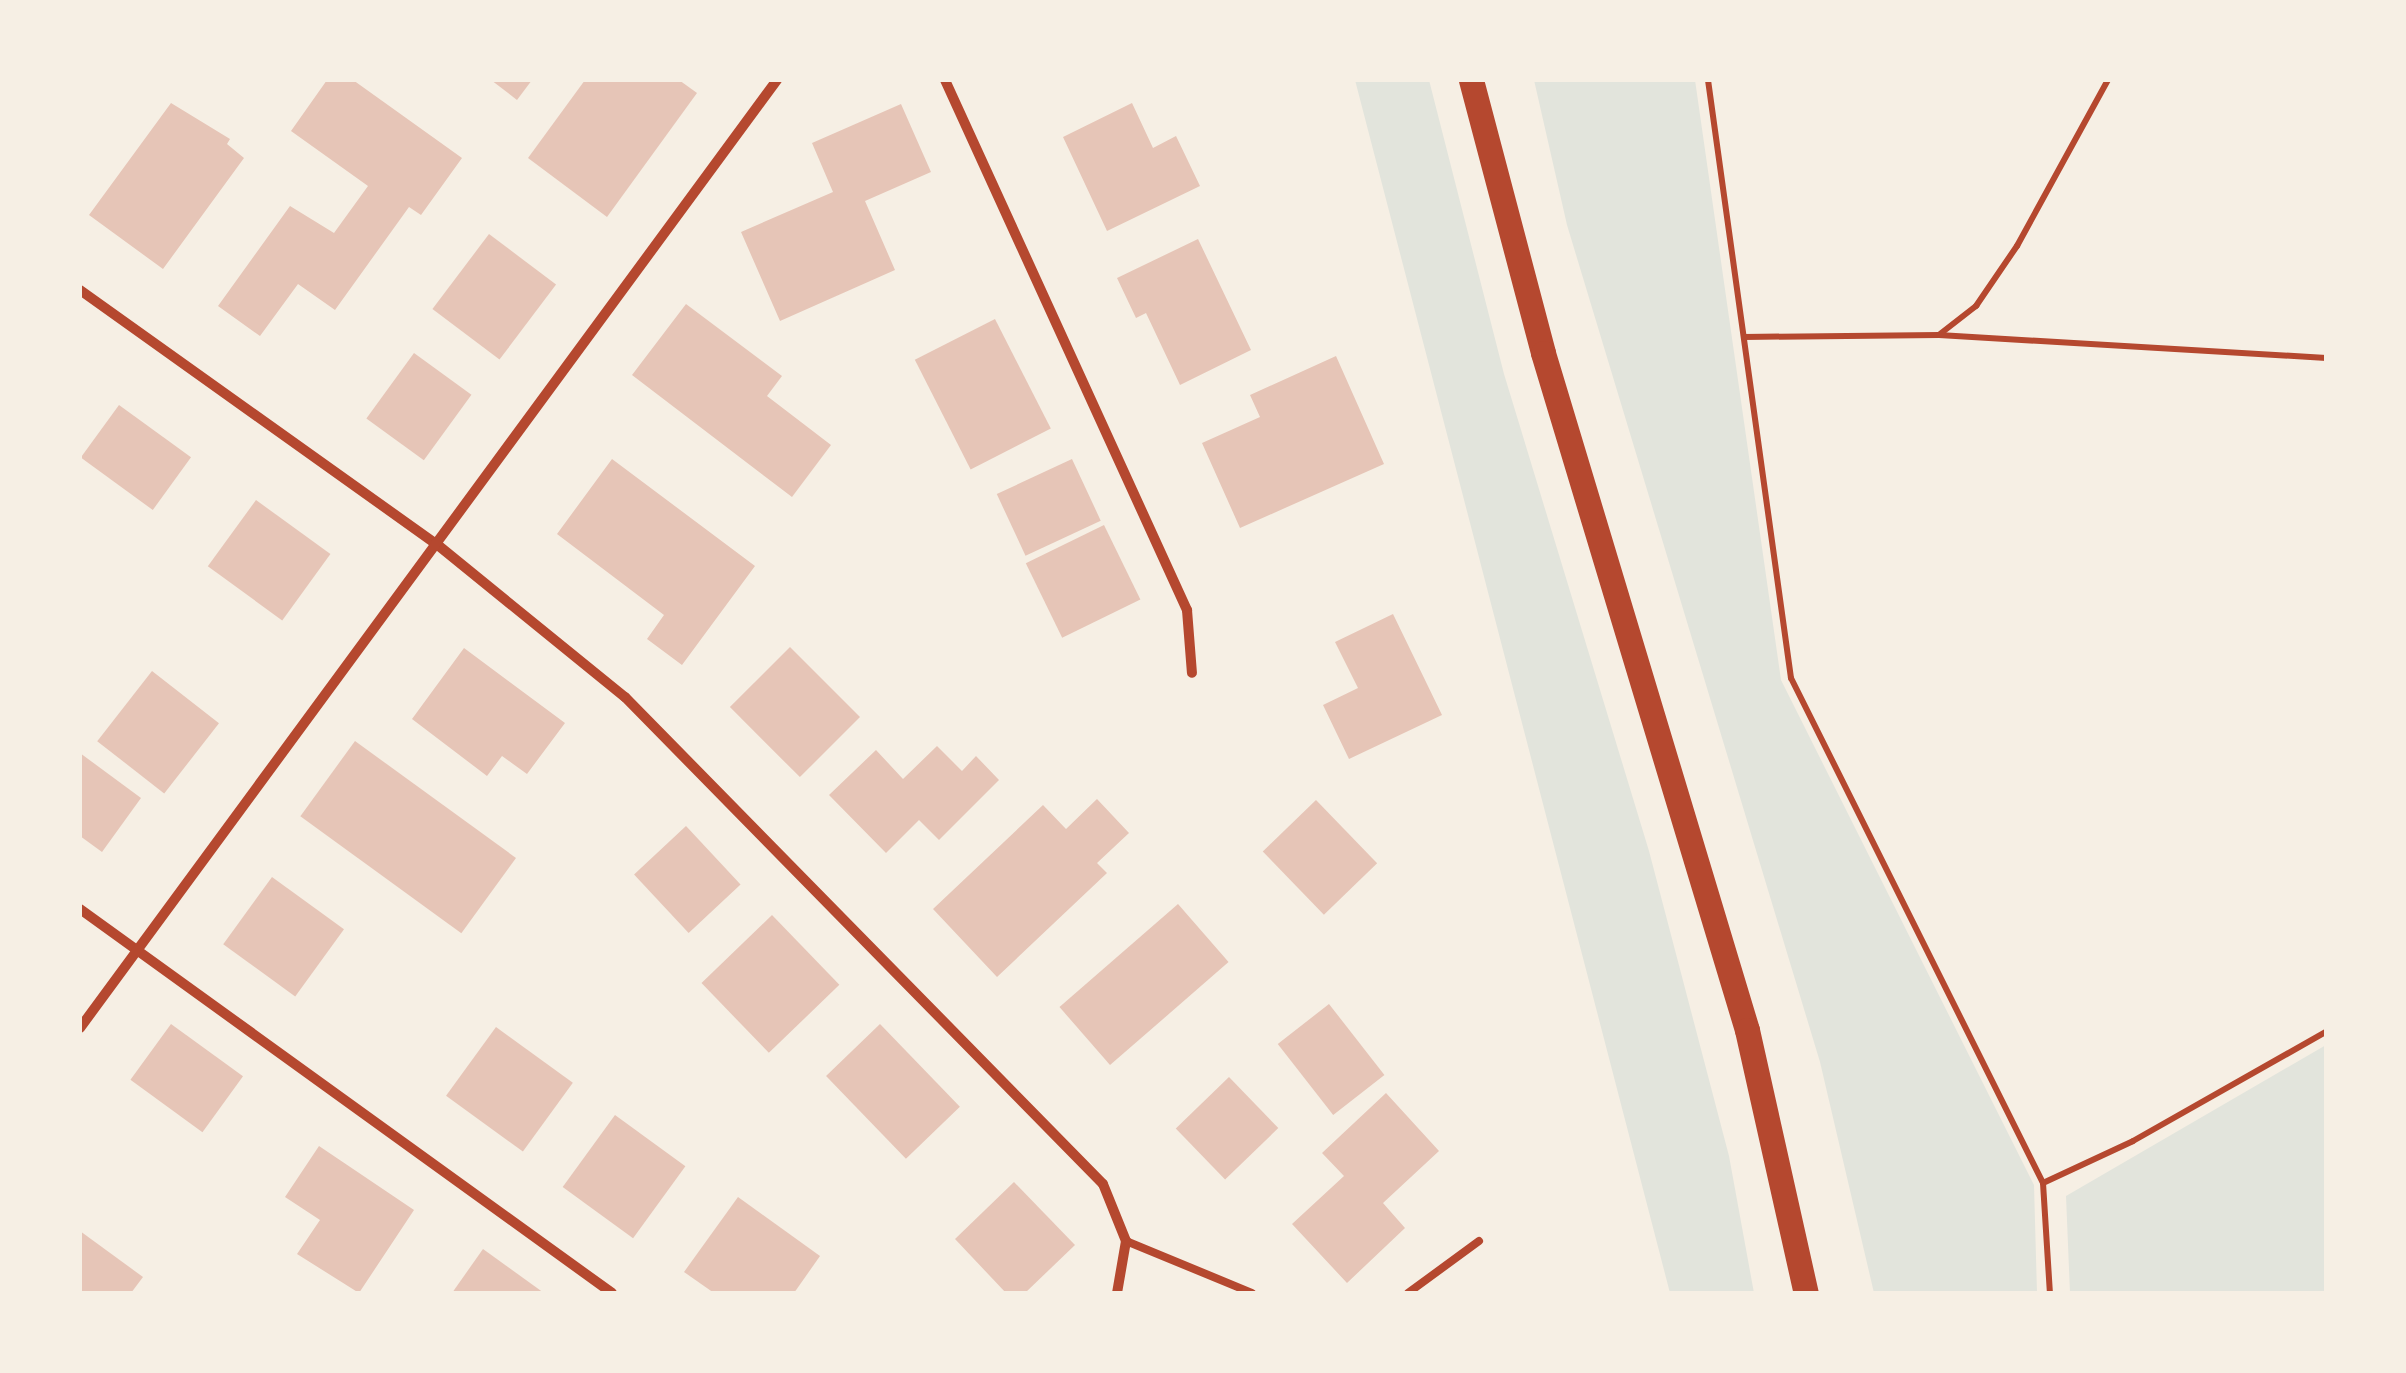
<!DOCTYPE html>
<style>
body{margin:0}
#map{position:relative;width:2406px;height:1373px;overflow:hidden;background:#f6efe4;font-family:"Sofia Sans Condensed",sans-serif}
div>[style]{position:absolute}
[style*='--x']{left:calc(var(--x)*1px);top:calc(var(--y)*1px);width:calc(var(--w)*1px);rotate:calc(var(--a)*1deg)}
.green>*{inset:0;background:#e2e4dc}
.building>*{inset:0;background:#e6c5b7;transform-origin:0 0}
.path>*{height:6px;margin:-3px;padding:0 3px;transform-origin:3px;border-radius:3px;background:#b5482f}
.service>*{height:8px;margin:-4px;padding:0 4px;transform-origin:4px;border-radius:4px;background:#b5482f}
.minor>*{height:10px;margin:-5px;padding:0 5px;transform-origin:5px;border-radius:5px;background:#b5482f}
.primary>*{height:25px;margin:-12.5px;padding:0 12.5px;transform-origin:12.5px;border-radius:12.5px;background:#b5482f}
span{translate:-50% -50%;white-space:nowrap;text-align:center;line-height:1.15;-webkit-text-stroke:10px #f6efe4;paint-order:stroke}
.frame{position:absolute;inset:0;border:82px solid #f6efe4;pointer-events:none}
</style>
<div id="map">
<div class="green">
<i style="clip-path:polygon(1355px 80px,1429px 80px,1504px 374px,1649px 851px,1729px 1156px,1754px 1293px,1670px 1293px)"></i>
<i style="clip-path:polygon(1534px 80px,1695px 80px,1781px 680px,2034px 1185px,2037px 1293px,1874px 1293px,1820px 1062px,1567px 225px)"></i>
<i style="clip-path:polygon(2326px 1045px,2326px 1293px,2070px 1293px,2066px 1196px)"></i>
</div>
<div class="building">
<i style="clip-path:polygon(327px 80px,353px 80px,462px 158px,421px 215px,409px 207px,335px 310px,298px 284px,260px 336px,218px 306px,290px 206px,334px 233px,368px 186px,291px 131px)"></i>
<i style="clip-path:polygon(491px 80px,532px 80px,517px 100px)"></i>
<i style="clip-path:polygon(585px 80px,679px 80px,697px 93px,607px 217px,528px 158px)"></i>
<i style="clip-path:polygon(171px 103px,230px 139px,227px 144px,244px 158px,163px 269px,89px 215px)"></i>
<i style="clip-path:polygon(1132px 103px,1153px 148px,1176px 136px,1200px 186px,1107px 231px,1063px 137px)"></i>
<i style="clip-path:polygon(901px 104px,931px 172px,865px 201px,895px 270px,780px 321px,741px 232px,833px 192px,812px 143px)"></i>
<i style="left:489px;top:234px;width:84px;height:94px;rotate:37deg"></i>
<i style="clip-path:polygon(1198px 239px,1251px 350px,1180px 385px,1146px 313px,1136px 318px,1117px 278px)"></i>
<i style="clip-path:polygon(686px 304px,782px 376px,767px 396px,831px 445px,792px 497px,632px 375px)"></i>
<i style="left:995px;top:319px;width:123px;height:90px;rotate:63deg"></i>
<i style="left:414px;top:353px;width:71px;height:81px;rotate:36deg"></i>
<i style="clip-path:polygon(1336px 356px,1384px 464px,1240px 528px,1202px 443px,1260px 417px,1250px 395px)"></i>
<i style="left:119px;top:405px;width:89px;height:65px;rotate:36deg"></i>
<i style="clip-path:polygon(612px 459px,755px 566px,682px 665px,647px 639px,664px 615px,557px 534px)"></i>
<i style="left:1072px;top:459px;width:68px;height:83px;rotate:65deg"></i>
<i style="left:256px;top:500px;width:92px;height:82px;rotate:36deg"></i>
<i style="left:1104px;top:525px;width:83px;height:87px;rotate:64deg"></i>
<i style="clip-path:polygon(1393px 614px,1442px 715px,1349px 759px,1323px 705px,1358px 688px,1335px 642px)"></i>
<i style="left:790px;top:647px;width:99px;height:85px;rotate:45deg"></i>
<i style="clip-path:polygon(464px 648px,565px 723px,527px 774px,502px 756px,487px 776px,412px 719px)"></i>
<i style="left:152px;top:671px;width:85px;height:89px;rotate:38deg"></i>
<i style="left:355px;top:741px;width:199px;height:93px;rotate:36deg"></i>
<i style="clip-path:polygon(937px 746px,962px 771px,976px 756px,999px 780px,939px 840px,919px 820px,886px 853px,829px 795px,876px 750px,903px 779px)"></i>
<i style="clip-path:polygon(80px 753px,141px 798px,102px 852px,80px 836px)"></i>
<i style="clip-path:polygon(1097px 799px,1129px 833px,1097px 863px,1107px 873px,997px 977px,933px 909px,1043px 805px,1066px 829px)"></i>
<i style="left:1316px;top:800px;width:88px;height:74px;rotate:46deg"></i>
<i style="left:686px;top:826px;width:80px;height:71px;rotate:47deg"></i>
<i style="left:272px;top:877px;width:89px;height:83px;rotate:36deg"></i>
<i style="left:1178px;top:904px;width:77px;height:157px;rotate:49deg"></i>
<i style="left:772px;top:915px;width:97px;height:98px;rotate:46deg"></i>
<i style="left:1329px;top:1004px;width:90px;height:65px;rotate:52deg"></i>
<i style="left:171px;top:1024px;width:89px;height:69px;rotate:36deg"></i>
<i style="left:880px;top:1024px;width:115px;height:75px;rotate:46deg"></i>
<i style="left:496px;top:1027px;width:95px;height:85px;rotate:36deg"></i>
<i style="left:1229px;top:1077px;width:71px;height:74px;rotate:46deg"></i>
<i style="clip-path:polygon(1386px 1093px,1439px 1151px,1383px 1203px,1405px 1228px,1347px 1283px,1292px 1224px,1344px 1176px,1322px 1153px)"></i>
<i style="left:615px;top:1115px;width:87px;height:89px;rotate:36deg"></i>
<i style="clip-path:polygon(319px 1146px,414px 1210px,359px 1293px,297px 1254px,320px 1220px,285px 1197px)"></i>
<i style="clip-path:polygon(1014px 1182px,1075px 1245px,1025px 1293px,1006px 1293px,955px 1239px)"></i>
<i style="clip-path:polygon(738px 1197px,820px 1256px,794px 1293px,714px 1293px,684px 1272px)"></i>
<i style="clip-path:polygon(80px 1231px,143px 1277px,131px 1293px,80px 1293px)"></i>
<i style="clip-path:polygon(483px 1249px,544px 1293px,452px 1293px)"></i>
</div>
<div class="path">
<i style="--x:1708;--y:80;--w:604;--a:82.1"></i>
<i style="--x:1791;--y:678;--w:564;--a:63.48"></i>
<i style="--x:2043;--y:1183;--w:110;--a:86.4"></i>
<i style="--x:1940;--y:334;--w:46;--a:-37.9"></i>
<i style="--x:1976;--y:306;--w:73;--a:-55.7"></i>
<i style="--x:2017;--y:246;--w:189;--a:-61.3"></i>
<i style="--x:1744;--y:337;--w:195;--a:-0.6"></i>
<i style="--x:1939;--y:335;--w:388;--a:3.4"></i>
<i style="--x:2043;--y:1183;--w:99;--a:-25"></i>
<i style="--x:2133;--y:1141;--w:222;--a:-29.5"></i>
</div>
<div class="service">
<i style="--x:1126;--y:1241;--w:136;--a:22.4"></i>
<i style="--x:1408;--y:1293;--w:88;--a:-36.2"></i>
</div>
<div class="minor">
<i style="--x:945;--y:80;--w:583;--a:65.46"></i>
<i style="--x:1187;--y:610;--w:63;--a:85.5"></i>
<i style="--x:80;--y:290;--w:441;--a:35.5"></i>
<i style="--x:439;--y:546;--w:240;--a:39.1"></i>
<i style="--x:625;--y:697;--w:682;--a:45.53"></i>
<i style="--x:1103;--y:1184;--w:61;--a:68"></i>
<i style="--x:1126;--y:1241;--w:53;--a:99.8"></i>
<i style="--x:80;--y:909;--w:656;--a:35.82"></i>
<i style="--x:80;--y:1028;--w:1177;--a:-53.68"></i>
</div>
<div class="primary">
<i style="--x:1471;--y:80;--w:282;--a:75.2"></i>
<i style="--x:1543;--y:353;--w:707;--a:73.23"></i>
<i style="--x:1747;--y:1030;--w:270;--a:77.4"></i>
</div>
<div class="frame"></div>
</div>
